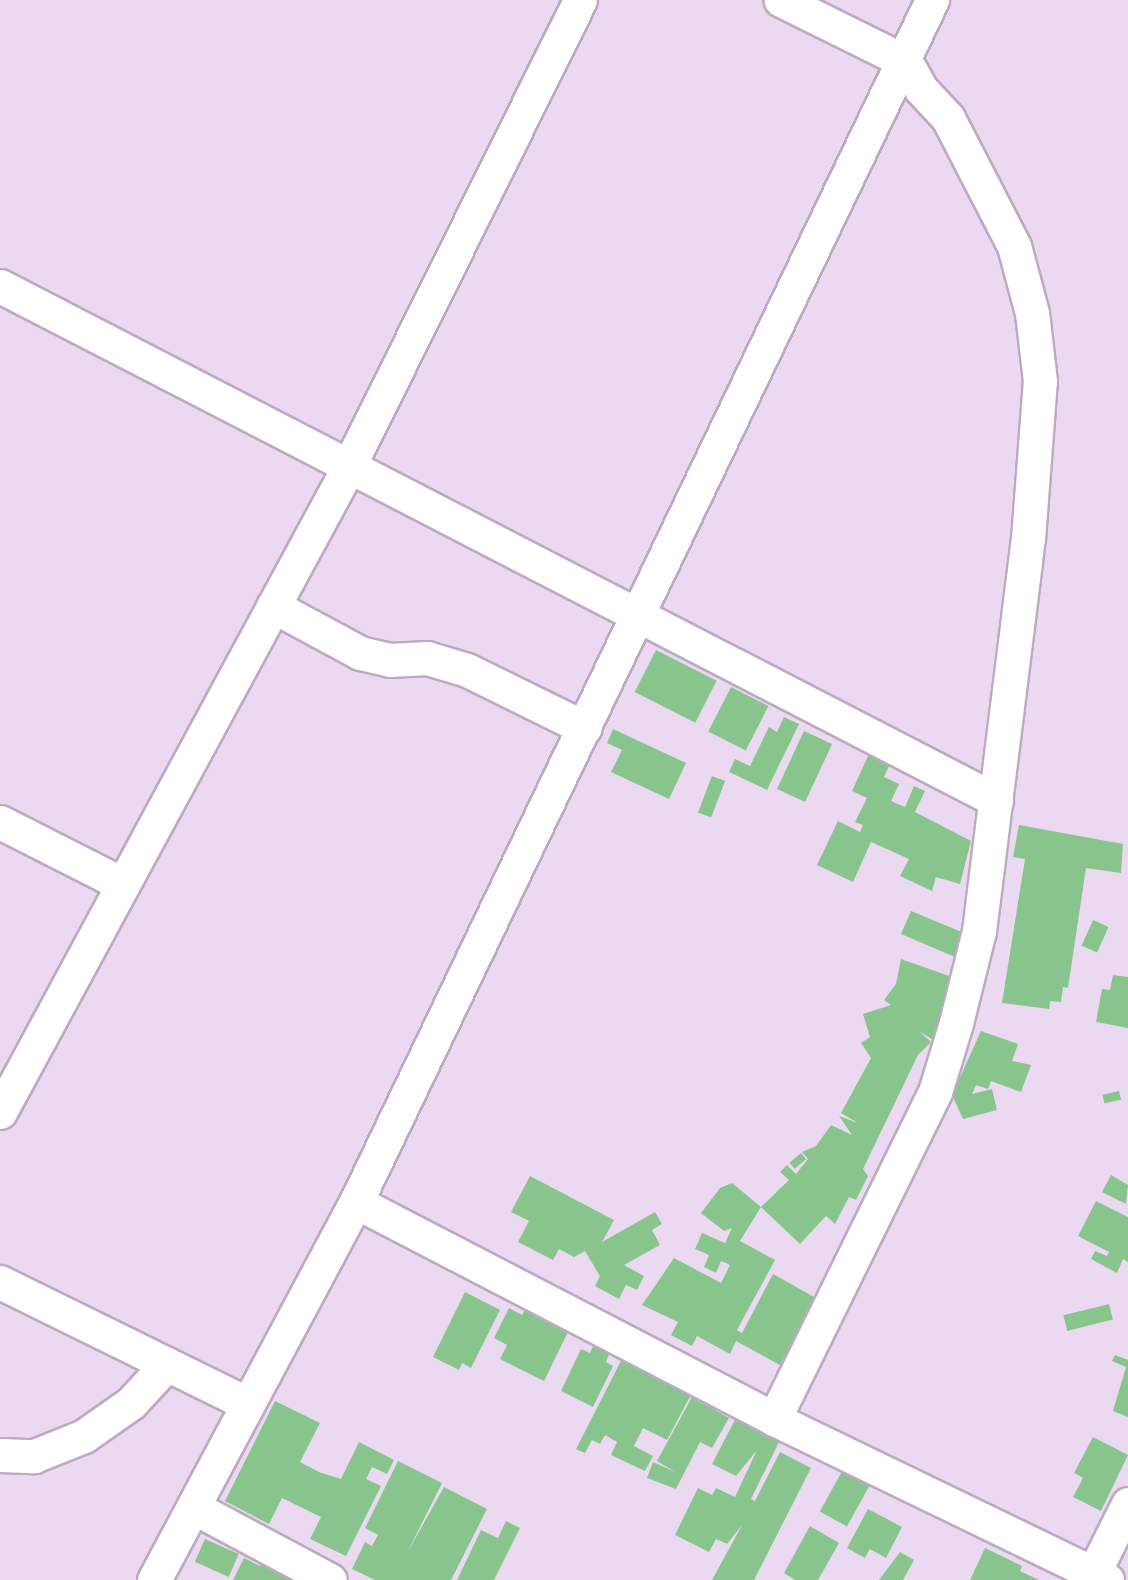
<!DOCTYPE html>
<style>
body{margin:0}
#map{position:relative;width:1128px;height:1580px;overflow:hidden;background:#ebd9f1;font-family:"Archivo Narrow",sans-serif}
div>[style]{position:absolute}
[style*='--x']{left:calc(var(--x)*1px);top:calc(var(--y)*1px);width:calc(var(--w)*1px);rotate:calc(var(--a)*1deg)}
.building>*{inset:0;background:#88c58d;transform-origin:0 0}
.roads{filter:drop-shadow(2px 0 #bcaac1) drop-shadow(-2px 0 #bcaac1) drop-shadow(0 2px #bcaac1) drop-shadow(0 -2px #bcaac1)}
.minor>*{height:33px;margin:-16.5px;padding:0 16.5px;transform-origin:16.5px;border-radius:16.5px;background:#fff}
span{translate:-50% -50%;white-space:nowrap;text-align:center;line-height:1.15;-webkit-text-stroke:4.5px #ebd9f1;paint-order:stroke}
</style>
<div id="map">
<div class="building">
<i style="left:656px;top:650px;width:68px;height:47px;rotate:27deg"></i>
<i style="left:731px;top:687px;width:42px;height:50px;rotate:27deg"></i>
<i style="clip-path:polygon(784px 717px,799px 724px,767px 790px,729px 772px,735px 759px,750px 766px,769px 727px,777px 732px)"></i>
<i style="clip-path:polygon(613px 729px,686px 763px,669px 799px,611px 772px,622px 750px,607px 743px)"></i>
<i style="left:804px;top:731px;width:31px;height:64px;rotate:25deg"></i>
<i style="clip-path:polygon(869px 754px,890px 764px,884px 777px,899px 784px,891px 801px,905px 807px,914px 786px,925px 791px,915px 812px,971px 841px,960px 884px,936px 877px,932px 891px,900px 876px,909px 859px,871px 842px,853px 882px,817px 865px,838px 821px,860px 832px,863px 825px,855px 822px,867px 798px,852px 791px)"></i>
<i style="left:712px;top:776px;width:14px;height:39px;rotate:21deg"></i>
<i style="clip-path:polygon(1019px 825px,1123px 844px,1121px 873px,1086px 868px,1068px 988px,1063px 987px,1061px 1002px,1050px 1001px,1049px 1009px,1002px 1003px,1025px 859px,1013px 857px)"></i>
<i style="clip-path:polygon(911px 911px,964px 933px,962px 960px,901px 934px)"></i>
<i style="left:1093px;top:920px;width:17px;height:28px;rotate:24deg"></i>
<i style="clip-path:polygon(901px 959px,952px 977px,942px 1008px,949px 1010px,936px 1042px,919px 1031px,931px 1042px,918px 1055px,863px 1169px,868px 1176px,856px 1200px,849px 1197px,835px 1224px,826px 1216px,800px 1244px,761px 1207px,740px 1241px,775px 1260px,737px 1330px,742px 1333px,773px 1274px,816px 1298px,780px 1365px,736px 1341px,730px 1354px,697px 1336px,692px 1346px,671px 1335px,678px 1322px,642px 1305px,674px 1258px,721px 1283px,730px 1265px,721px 1261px,716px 1273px,704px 1267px,709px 1255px,695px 1249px,702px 1233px,725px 1243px,732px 1228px,724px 1231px,701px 1213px,720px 1188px,732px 1183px,761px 1207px,789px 1180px,780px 1172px,787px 1165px,796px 1174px,808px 1159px,802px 1152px,816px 1146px,831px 1125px,852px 1135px,839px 1116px,858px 1123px,841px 1113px,871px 1058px,861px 1043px,870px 1037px,863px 1014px,891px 1005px,884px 1000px,896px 984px)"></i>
<i style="clip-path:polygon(1113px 975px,1128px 977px,1128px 1028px,1096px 1022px,1102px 989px,1110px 990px)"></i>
<i style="clip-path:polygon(981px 1031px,1018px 1044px,1012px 1061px,1031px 1065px,1021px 1092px,991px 1081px,988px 1089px,976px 1085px,972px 1094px,992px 1089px,997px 1110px,963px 1119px,952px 1095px)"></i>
<i style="left:1119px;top:1091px;width:9px;height:17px;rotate:77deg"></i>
<i style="left:801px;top:1153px;width:8px;height:15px;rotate:50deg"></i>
<i style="clip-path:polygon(1111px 1175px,1128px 1185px,1126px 1204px,1102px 1192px)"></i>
<i style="clip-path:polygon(530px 1176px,614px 1220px,602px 1242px,655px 1212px,662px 1224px,652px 1230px,660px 1245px,624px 1265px,644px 1276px,637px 1290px,626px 1285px,619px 1299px,595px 1286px,600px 1276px,585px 1251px,574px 1257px,559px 1249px,553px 1260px,518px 1242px,529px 1221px,511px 1212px)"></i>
<i style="clip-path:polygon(1096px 1201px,1128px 1217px,1128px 1262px,1123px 1259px,1117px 1273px,1091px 1259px,1095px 1251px,1107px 1256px,1109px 1252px,1078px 1236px)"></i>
<i style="clip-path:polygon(465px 1292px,500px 1310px,471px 1368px,462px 1363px,459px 1370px,433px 1357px)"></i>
<i style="clip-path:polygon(528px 1304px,571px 1326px,544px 1381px,500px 1359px,507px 1345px,494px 1338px,509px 1308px,522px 1315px)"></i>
<i style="left:1109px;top:1304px;width:16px;height:47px;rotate:76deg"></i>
<i style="clip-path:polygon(594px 1344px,610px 1352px,606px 1362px,613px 1366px,593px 1407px,561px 1391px,581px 1349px,590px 1353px)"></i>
<i style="clip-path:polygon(624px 1355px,693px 1391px,667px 1440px,643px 1428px,634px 1446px,653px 1456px,645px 1471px,611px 1455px,617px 1442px,605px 1435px,600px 1444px,592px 1440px,585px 1453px,576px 1449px)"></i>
<i style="clip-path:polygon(1115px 1355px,1128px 1360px,1128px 1417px,1113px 1411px,1126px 1367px,1112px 1361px)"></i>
<i style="clip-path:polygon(692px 1397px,729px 1418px,712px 1448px,700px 1442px,676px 1489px,647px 1478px,653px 1462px,675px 1472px,657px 1461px)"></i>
<i style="clip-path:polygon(275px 1401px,320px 1423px,300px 1462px,319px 1472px,341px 1479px,359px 1442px,394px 1460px,387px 1474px,372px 1467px,366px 1479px,381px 1486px,346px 1556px,310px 1539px,321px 1517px,282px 1498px,269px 1524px,225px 1501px)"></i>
<i style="clip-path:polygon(738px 1414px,782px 1436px,751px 1499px,755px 1501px,780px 1452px,811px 1468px,754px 1580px,712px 1580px,742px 1525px,727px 1544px,716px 1539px,709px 1552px,675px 1535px,698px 1488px,712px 1495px,716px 1488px,735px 1497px,757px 1450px,736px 1476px,712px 1464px)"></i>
<i style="clip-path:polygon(1093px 1437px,1128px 1455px,1101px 1511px,1073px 1497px,1083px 1478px,1074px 1473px)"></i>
<i style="clip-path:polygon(398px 1461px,442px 1483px,407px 1553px,444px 1487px,487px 1509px,451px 1580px,375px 1580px,352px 1569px,365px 1542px,372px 1546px,378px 1535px,365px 1528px)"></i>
<i style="left:845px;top:1466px;width:31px;height:52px;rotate:29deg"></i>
<i style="clip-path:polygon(868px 1509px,902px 1527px,886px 1558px,870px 1549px,865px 1558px,847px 1548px)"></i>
<i style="clip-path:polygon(506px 1521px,520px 1528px,494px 1580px,457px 1580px,481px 1530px,498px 1538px)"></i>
<i style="clip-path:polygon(810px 1526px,839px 1543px,818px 1580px,795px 1580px,784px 1573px)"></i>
<i style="left:205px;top:1539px;width:37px;height:25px;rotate:24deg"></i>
<i style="clip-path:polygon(985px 1548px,1022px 1566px,1020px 1571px,1039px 1580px,970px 1580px)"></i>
<i style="clip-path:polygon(900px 1552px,914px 1560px,903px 1580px,879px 1580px)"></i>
<i style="clip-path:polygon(244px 1558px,260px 1566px,262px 1561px,299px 1580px,233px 1580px)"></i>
</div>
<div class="roads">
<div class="minor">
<i style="--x:0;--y:286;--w:1121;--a:27.3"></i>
<i style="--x:273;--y:606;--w:99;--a:28.4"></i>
<i style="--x:360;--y:653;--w:31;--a:13"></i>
<i style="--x:390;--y:660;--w:37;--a:-3"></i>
<i style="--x:427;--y:658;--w:42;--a:16.7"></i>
<i style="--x:467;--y:670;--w:131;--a:26.2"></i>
<i style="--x:0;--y:822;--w:137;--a:26.9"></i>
<i style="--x:0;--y:1112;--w:732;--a:-61.61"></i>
<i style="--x:348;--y:468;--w:522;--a:-63.63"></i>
<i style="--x:356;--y:1202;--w:471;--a:27.4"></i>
<i style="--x:774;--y:1419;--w:370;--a:25.8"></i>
<i style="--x:0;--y:1282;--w:276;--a:26.2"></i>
<i style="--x:774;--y:1419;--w:364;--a:-63.8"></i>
<i style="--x:935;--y:1092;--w:72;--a:-73.1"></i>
<i style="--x:956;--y:1023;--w:95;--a:-76"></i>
<i style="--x:979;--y:931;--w:395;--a:-82.9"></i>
<i style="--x:1028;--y:539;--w:158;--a:-85.7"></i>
<i style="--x:1040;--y:381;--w:68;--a:-96.7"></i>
<i style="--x:1032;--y:313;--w:69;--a:-105"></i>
<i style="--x:1014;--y:246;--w:144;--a:-117.3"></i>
<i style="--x:948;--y:118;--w:40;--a:-133"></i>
<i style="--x:921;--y:89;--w:31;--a:-119"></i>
<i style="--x:906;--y:62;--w:140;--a:-153.6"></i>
<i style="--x:0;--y:1455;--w:34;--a:2"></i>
<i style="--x:34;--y:1456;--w:54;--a:-21.8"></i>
<i style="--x:84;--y:1436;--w:57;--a:-35.1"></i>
<i style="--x:131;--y:1403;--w:53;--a:-47.3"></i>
<i style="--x:193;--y:1507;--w:155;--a:28.1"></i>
<i style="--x:154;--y:1580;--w:429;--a:-61.9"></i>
<i style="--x:356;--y:1202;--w:1333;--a:-64.4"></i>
<i style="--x:1090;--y:1580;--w:85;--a:-63.4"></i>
</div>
</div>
</div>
